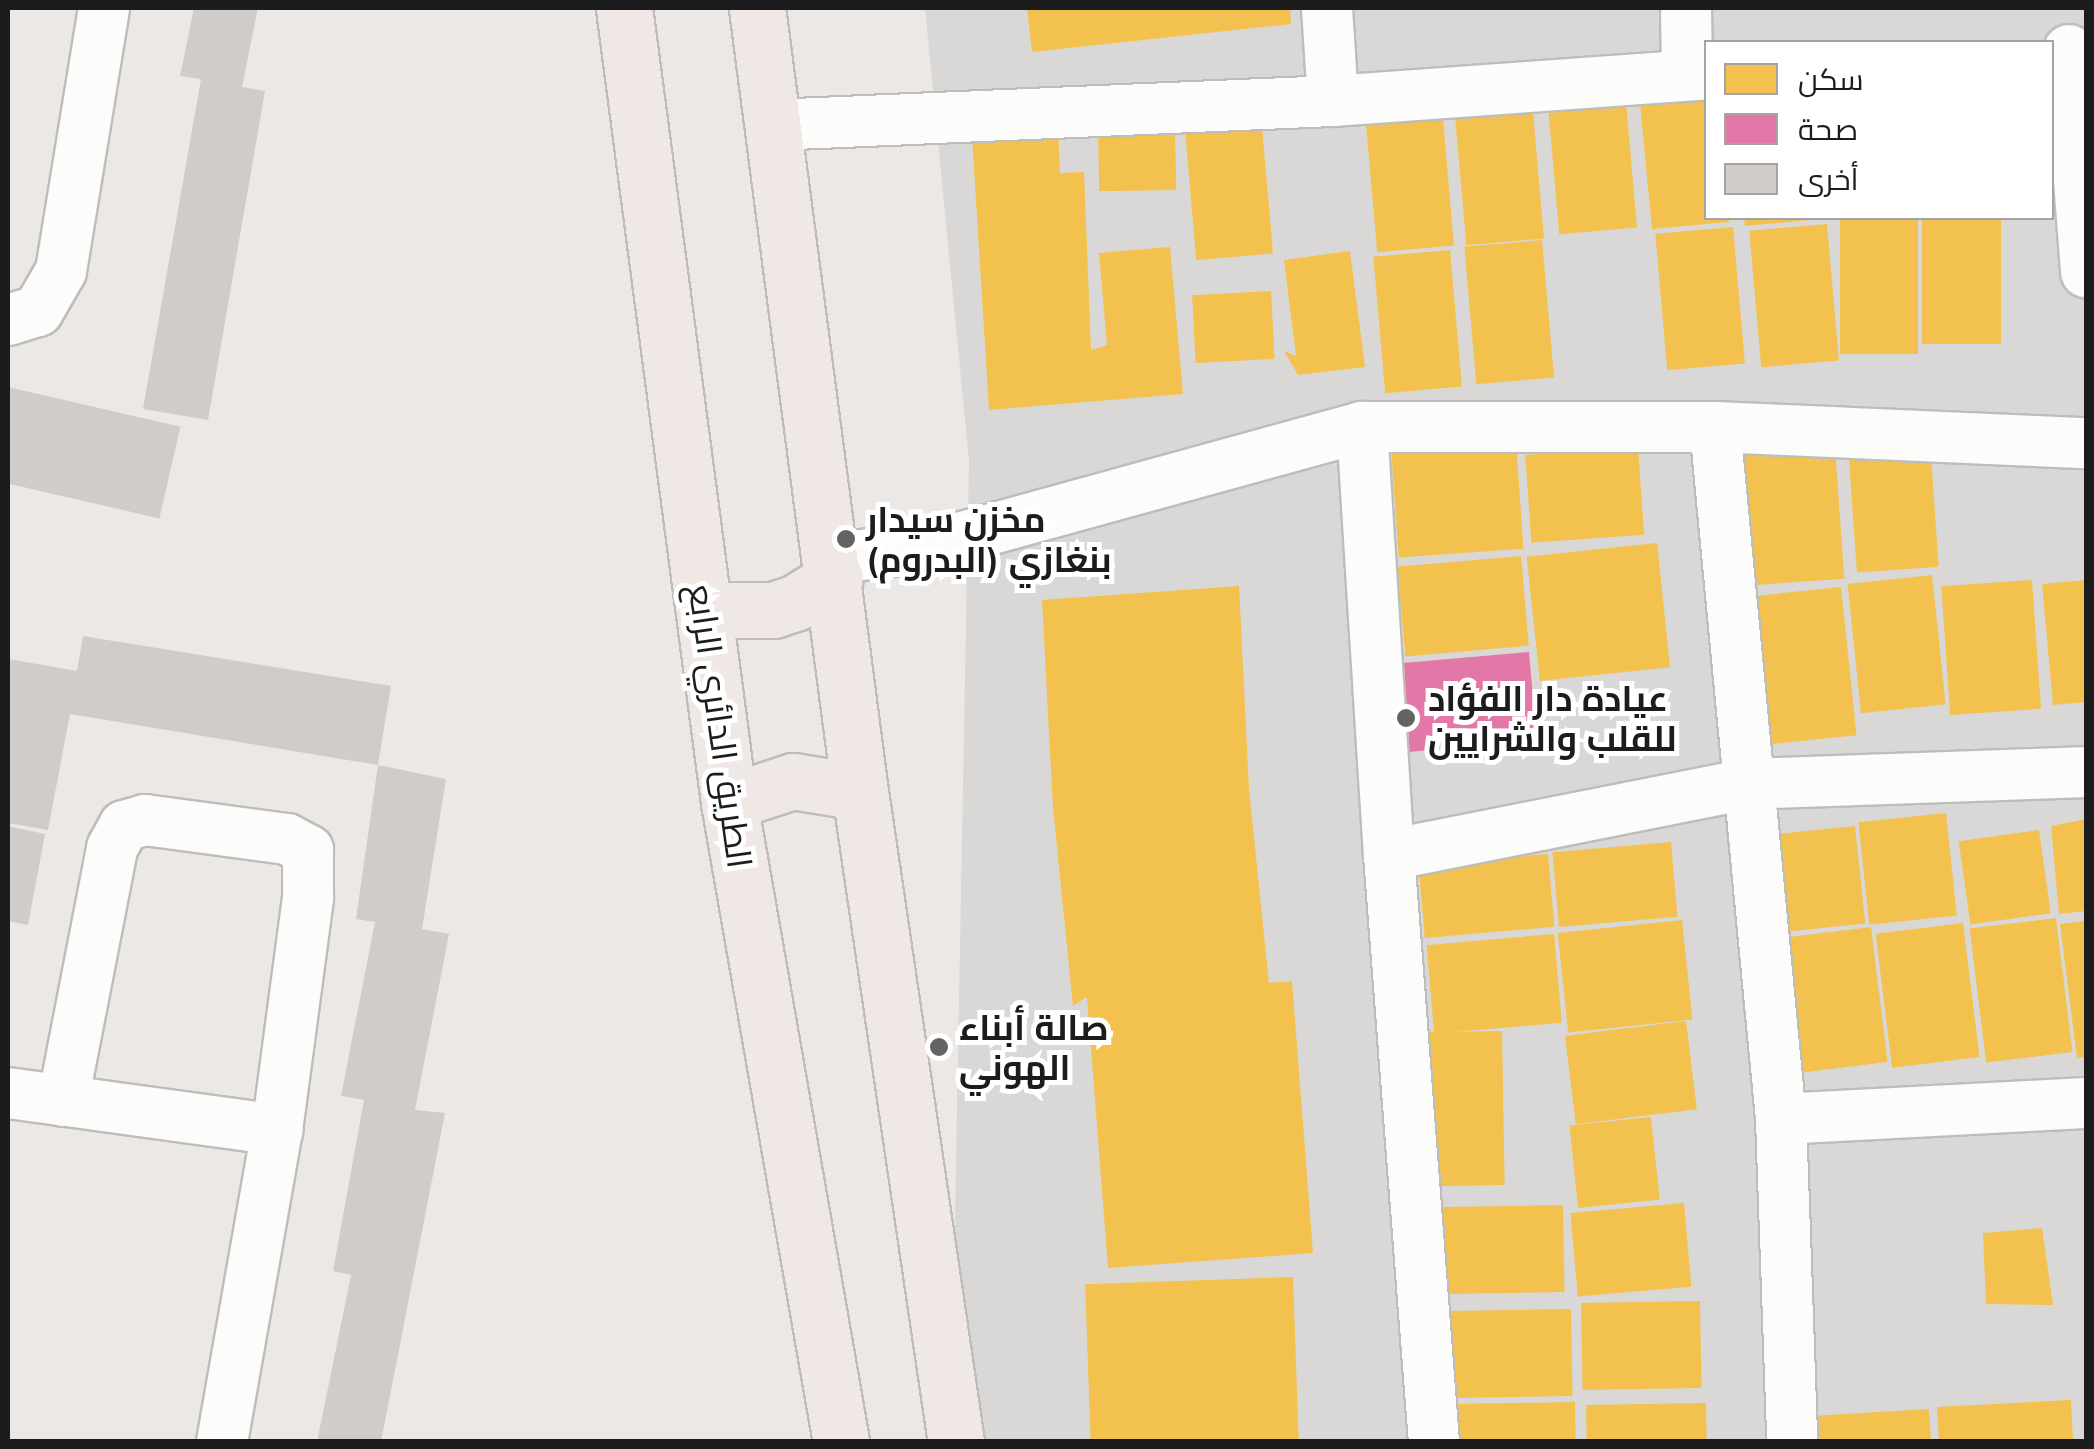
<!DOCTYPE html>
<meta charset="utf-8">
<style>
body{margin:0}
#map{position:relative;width:2094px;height:1449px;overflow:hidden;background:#ebe8e5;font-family:Mulish,Cairo,sans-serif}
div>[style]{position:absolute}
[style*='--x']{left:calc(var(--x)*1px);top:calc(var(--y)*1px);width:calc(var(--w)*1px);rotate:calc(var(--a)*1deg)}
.residential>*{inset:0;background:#dad8d7}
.homes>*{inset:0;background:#f2c14e;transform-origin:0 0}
.health>*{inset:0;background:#e377a8;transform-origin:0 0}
.building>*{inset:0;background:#d0ccca;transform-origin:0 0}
.roads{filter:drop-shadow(2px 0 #bebdbb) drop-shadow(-2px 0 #bebdbb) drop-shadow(0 2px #bebdbb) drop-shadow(0 -2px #bebdbb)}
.street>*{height:50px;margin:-25px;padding:0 25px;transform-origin:25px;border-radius:25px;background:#fcfcfb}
.primary>*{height:55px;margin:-27.5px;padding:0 27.5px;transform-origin:27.5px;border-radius:27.5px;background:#efe8e4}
.dots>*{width:28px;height:28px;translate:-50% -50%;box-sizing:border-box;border:5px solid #fff;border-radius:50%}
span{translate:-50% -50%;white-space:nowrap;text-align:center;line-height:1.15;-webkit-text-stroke:10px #fff;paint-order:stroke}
.poi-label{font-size:35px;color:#1c1c1c;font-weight:700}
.left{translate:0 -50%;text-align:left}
.street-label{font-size:35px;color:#1c1c1c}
.frame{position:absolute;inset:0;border:10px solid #1c1c1c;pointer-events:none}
.legend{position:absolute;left:1704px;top:40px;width:350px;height:180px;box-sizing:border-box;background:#fff;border:2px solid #a4a4a4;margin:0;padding:12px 18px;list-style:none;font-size:30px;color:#1c1c1c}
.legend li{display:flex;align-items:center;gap:20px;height:50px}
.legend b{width:50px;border:2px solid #a4a4a4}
</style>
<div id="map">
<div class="residential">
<i style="clip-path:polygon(evenodd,925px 8px,2086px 8px,2086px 1441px,960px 1441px,952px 1379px,969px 461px,925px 8px,1706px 42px,2052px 42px,2052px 218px,1706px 218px,1706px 42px)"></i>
</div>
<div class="homes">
<i style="clip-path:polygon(1027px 8px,1290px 8px,1291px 24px,1032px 52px)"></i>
<i style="clip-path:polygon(1706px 87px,1706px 218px,1729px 218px,1729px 222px,1652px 229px,1639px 93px)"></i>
<i style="left:1625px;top:91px;width:137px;height:78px;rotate:85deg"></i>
<i style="left:1532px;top:101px;width:138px;height:78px;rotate:85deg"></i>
<i style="left:1442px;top:109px;width:137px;height:77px;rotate:85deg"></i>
<i style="left:1261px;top:116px;width:138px;height:77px;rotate:85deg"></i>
<i style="left:1175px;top:125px;width:65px;height:77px;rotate:89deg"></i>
<i style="clip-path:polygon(1058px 132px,1060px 173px,1084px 172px,1091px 350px,1107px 345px,1099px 253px,1170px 247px,1183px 394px,989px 410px,972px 136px)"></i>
<i style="clip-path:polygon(1744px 218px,1810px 218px,1810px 220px,1745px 226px)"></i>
<i style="left:1840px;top:218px;width:78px;height:136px"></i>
<i style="left:1922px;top:218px;width:79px;height:126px"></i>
<i style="left:1827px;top:224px;width:137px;height:78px;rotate:85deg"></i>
<i style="left:1733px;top:227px;width:137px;height:78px;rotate:85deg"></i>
<i style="left:1542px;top:240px;width:138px;height:78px;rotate:85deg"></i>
<i style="left:1450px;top:250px;width:137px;height:77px;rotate:85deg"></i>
<i style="clip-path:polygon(1350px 251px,1365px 367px,1298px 375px,1284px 351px,1296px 356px,1284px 260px)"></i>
<i style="left:1271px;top:291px;width:68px;height:79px;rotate:87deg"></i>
<i style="left:1516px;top:442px;width:107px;height:125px;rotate:86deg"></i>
<i style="left:1930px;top:442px;width:125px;height:82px;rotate:86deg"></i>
<i style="left:1835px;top:446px;width:133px;height:100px;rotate:86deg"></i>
<i style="left:1638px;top:447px;width:88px;height:113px;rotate:86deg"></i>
<i style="left:1657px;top:543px;width:125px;height:131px;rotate:84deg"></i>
<i style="left:1521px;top:556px;width:90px;height:124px;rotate:85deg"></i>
<i style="left:1932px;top:575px;width:130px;height:85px;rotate:84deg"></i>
<i style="left:2032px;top:580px;width:129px;height:91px;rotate:86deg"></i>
<i style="clip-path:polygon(2086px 580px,2086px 702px,2053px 705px,2042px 584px)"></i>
<i style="clip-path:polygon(1239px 586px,1249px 789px,1269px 983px,1292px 981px,1313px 1253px,1108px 1268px,1087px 997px,1073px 1006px,1053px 808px,1042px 600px)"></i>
<i style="left:1841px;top:587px;width:149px;height:91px;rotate:84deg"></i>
<i style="left:1946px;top:813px;width:103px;height:88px;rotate:84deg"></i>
<i style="clip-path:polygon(2086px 819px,2086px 911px,2059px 914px,2051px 826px)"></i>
<i style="left:1855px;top:826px;width:98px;height:87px;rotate:84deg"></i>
<i style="left:2039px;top:830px;width:84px;height:81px;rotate:82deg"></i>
<i style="left:1671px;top:842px;width:75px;height:119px;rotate:85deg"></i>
<i style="left:1548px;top:854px;width:73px;height:130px;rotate:85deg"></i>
<i style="left:2056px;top:918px;width:135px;height:87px;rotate:83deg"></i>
<i style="left:1682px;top:920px;width:100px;height:125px;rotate:84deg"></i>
<i style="clip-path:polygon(2086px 921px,2086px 1057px,2077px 1058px,2060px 924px)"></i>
<i style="left:1963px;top:923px;width:135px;height:88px;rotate:83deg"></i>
<i style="left:1871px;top:927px;width:136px;height:88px;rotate:83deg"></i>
<i style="left:1554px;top:934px;width:89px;height:128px;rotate:85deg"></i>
<i style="left:1686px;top:1021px;width:89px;height:122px;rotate:83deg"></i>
<i style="left:1502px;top:1031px;width:154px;height:73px;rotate:89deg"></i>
<i style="left:1651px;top:1117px;width:83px;height:82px;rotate:84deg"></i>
<i style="left:1684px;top:1203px;width:84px;height:114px;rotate:85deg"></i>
<i style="left:1563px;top:1205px;width:87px;height:120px;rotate:89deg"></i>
<i style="clip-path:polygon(2042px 1228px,2053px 1305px,1986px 1304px,1983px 1233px)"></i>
<i style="left:1293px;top:1277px;width:165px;height:208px;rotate:88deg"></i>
<i style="left:1700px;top:1301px;width:87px;height:119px;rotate:89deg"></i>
<i style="left:1571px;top:1309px;width:87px;height:120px;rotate:89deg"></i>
<i style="clip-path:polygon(2071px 1400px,2073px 1442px,1939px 1442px,1937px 1407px)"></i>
<i style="left:1575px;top:1402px;width:40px;height:120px;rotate:89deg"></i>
<i style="left:1706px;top:1403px;width:39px;height:120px;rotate:89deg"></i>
<i style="clip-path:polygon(1929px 1409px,1931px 1442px,1797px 1442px,1795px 1417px)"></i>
</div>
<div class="health">
<i style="left:1529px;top:652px;width:89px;height:129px;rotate:85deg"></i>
</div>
<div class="building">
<i style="clip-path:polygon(194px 8px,258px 8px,242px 87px,265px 91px,208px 420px,143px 409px,201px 79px,180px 76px)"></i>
<i style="left:8px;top:387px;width:177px;height:94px;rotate:13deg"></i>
<i style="clip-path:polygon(83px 636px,391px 686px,378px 765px,70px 714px,48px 830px,8px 823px,8px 659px,77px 671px)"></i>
<i style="clip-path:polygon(378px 765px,446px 779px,422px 929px,449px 934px,415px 1110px,445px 1113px,381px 1442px,317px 1442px,351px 1275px,333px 1271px,364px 1100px,341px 1096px,375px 922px,356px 919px)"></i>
<i style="clip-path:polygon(8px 826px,45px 834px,28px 925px,8px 921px)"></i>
</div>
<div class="roads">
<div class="street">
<i style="--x:1327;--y:8;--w:93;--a:86.3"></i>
<i style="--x:1686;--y:8;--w:67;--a:89.1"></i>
<i style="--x:2069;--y:50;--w:223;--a:85.6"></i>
<i style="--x:772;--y:125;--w:562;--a:-2.45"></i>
<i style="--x:1333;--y:101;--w:374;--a:-4.1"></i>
<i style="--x:8;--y:320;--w:31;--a:-17"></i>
<i style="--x:38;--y:311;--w:46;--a:-60.1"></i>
<i style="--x:61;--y:271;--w:266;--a:-80.7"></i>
<i style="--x:1362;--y:427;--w:429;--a:86.4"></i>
<i style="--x:1389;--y:855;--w:589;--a:85.62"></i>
<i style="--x:1715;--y:427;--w:695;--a:84.55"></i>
<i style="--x:1781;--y:1119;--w:323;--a:88"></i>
<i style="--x:832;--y:559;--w:99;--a:-7.6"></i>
<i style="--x:930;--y:546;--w:448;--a:-15.4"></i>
<i style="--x:1362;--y:427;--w:353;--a:0"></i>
<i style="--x:1715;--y:427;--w:371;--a:2.5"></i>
<i style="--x:1389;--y:855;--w:365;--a:-11.2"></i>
<i style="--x:1747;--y:784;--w:339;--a:-2"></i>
<i style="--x:8;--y:1093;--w:272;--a:7.8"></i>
<i style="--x:63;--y:1101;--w:258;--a:-79"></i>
<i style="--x:112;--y:848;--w:25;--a:-61"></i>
<i style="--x:124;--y:826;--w:22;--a:-16"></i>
<i style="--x:145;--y:820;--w:143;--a:7.6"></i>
<i style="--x:287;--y:839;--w:24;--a:28"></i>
<i style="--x:308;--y:850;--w:48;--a:90"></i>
<i style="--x:308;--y:898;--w:234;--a:97.6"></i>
<i style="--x:277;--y:1130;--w:317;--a:100"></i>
<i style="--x:1781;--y:1119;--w:305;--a:-3"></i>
</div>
<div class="primary">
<i style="--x:624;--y:8;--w:801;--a:82.47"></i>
<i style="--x:729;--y:802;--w:650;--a:80.07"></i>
<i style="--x:757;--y:8;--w:791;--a:82.52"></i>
<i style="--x:860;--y:792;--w:657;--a:81.6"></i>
<i style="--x:703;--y:604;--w:24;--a:15"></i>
<i style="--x:726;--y:610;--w:47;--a:0"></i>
<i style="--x:773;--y:610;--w:23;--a:-18"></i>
<i style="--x:795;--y:603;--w:47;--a:-32"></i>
<i style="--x:729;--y:802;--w:67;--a:-18.2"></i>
<i style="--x:793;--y:781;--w:68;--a:9.3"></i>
</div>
</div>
<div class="dots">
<i style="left:846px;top:539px;background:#646362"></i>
<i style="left:1406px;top:718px;background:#646362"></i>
<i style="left:939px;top:1047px;background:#646362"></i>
</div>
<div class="poi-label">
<span class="left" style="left:866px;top:539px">مخزن سيدار<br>بنغازي (البدروم)</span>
<span class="left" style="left:1428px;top:718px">عيادة دار الفؤاد<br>للقلب والشرايين</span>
<span class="left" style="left:959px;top:1047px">صالة أبناء<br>الهوني</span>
</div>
<div class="street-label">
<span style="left:721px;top:726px;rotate:82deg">الطريق الدائري الرابع</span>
</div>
<div class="frame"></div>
<ul class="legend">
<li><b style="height:28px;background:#f2c14e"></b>سكن</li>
<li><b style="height:28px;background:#e377a8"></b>صحة</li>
<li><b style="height:28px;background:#d0ccca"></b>أخرى</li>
</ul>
</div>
